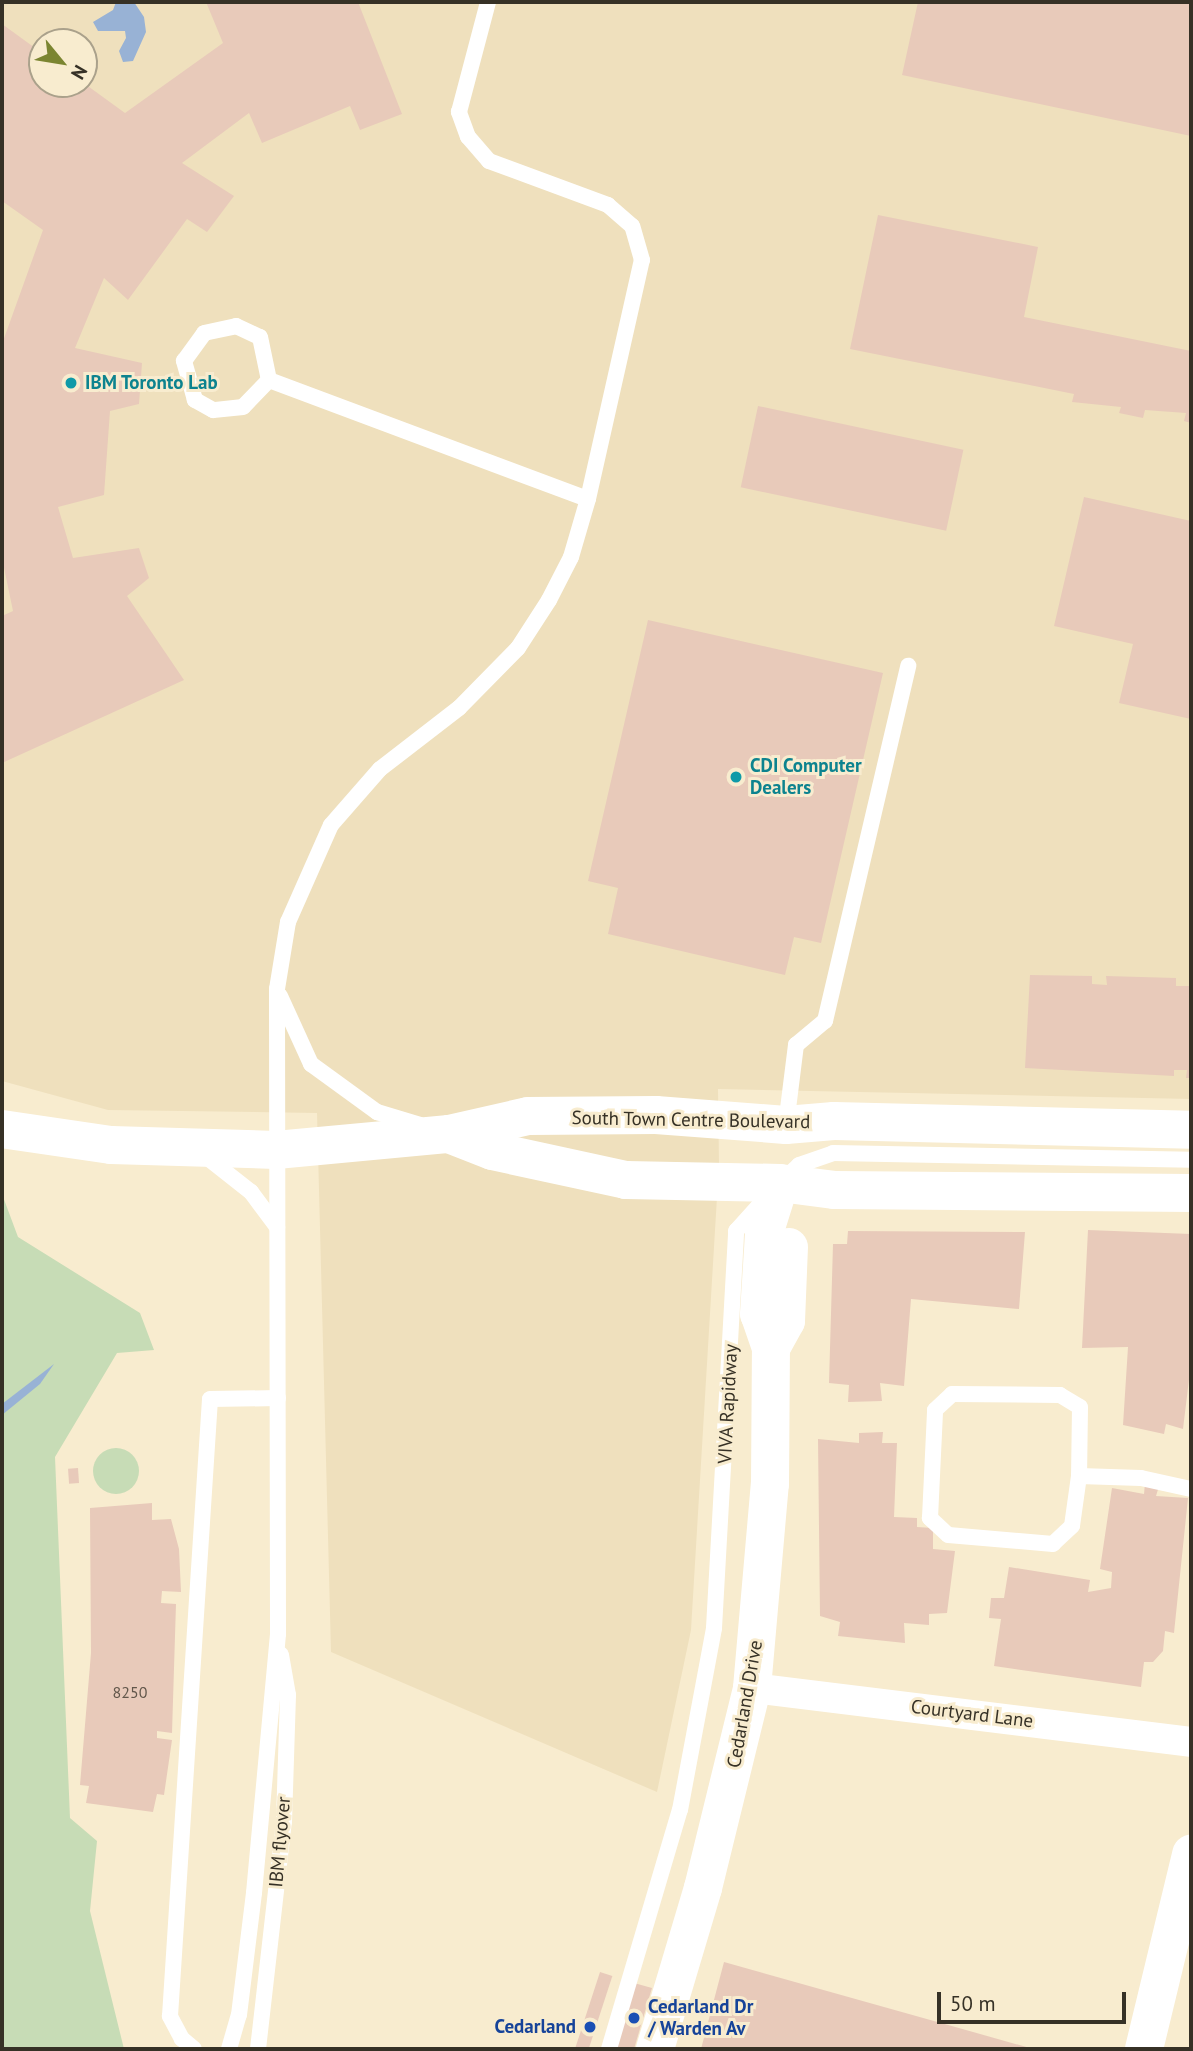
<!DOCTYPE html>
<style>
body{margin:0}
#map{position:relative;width:1193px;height:2051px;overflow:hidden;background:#f8eccf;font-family:"PT Sans",sans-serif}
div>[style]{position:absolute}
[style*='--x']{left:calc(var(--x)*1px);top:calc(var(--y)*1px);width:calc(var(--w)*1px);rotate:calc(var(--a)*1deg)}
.built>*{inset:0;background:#efe0bd}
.green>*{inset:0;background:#c7dcb6}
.round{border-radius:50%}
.water>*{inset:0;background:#98b2d5}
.building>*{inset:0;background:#e8caba;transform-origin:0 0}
.service>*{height:16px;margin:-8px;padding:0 8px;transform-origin:8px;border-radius:8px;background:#fff}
.minor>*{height:30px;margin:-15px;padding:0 15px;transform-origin:15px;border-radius:15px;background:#fff}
.tertiary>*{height:38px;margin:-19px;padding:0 19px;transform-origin:19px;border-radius:19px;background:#fff}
.secondary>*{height:38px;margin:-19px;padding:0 19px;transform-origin:19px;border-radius:19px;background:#fff}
.dots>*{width:19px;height:19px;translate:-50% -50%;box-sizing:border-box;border:4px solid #f8eccf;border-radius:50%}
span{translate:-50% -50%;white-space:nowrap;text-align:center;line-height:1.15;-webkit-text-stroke:6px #f8eccf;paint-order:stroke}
.number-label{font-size:16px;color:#62574b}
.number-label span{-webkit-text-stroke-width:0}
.culture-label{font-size:19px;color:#0d838f;font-weight:700}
.left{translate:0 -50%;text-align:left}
.street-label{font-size:19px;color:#363126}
.transit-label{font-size:19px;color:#164399;font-weight:700}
.right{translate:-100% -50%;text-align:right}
.frame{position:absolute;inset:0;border:4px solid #363126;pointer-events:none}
.north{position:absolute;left:28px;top:28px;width:70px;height:70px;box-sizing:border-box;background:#f8eccf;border:2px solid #aaa18b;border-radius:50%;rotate:120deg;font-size:19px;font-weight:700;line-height:28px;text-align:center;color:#363126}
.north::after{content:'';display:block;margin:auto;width:24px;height:32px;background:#7b8531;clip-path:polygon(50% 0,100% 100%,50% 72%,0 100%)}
.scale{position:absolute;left:937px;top:1992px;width:189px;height:32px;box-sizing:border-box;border:4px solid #363126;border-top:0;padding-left:9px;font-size:21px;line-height:24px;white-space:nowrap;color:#363126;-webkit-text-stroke:5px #f8eccf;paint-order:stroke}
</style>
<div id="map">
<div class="built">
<i style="clip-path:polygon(evenodd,2px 2px,1191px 2px,1191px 1099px,718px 1089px,719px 1164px,691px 1630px,657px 1792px,331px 1652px,317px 1113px,108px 1110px,2px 1081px,2px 2px,42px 42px,84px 42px,84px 84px,42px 84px,42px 42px)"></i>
</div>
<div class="green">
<i style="clip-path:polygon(2px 1194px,18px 1237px,140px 1313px,154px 1350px,117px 1353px,55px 1457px,70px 1818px,97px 1841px,90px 1911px,124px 2049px,2px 2049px)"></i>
<i class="round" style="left:93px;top:1448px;width:46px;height:46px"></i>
</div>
<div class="water">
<i style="clip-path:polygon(116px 2px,134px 2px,144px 17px,146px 32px,133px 61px,123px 62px,119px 51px,126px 38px,125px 31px,98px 31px,93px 22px,113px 10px)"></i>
<i style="clip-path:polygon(54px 1364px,40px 1384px,2px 1415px,2px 1404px)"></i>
</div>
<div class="building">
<i style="clip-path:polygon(206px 2px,358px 2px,402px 114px,360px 130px,350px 106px,262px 143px,249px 113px,182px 163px,234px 196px,207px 232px,187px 219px,128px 300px,104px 278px,75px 348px,142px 363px,139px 404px,110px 411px,104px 495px,58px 507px,73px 558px,139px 548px,149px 578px,127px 596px,184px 680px,2px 763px,2px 616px,13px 611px,2px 558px,2px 344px,43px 230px,2px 201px,2px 24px,42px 53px,42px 84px,85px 84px,125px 113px,223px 43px)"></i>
<i style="clip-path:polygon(918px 2px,1191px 2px,1191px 136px,902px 75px)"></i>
<i style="clip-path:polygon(878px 215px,1038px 247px,1024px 317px,1191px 351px,1191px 423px,1184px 421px,1186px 413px,1145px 410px,1143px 418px,1119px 413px,1121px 407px,1072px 402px,1074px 394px,850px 349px)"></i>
<i style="left:758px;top:406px;width:210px;height:83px;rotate:12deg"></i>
<i style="clip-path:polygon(1084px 497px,1191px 521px,1191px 719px,1119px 703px,1133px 644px,1054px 626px)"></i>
<i style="clip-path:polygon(648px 620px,883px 673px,821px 943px,794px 937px,785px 975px,608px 934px,618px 888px,588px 881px)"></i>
<i style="clip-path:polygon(1030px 975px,1092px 976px,1092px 984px,1107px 985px,1106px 976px,1176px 978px,1176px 986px,1191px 986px,1191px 1078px,1186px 1078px,1187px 1070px,1174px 1070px,1174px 1076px,1025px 1068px)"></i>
<i style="clip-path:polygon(1088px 1230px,1191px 1234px,1191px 1363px,1183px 1429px,1166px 1424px,1164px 1434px,1123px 1425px,1128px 1347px,1082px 1348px)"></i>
<i style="clip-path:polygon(848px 1231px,1025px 1232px,1019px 1309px,911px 1299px,904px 1386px,880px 1383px,882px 1401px,848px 1402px,849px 1385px,829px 1383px,833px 1244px,847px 1244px)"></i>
<i style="clip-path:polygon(883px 1432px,882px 1443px,897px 1443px,894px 1517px,917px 1518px,917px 1527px,933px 1528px,933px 1549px,955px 1551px,947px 1613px,929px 1614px,929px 1625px,904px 1623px,905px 1643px,838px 1636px,840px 1622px,820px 1616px,818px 1439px,859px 1443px,859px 1433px)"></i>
<i style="left:78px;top:1468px;width:15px;height:10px;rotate:86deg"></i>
<i style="clip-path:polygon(1145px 1483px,1159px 1486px,1156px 1496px,1188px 1498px,1174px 1633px,1165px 1631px,1163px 1651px,1153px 1662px,1144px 1662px,1141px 1687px,994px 1666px,1001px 1619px,989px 1618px,991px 1598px,1004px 1598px,1009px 1567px,1090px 1580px,1088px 1592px,1111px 1588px,1112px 1572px,1100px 1569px,1112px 1488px,1144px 1494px)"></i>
<i style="clip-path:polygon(152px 1503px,152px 1520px,171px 1519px,179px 1549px,181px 1592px,162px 1591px,161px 1603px,176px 1604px,172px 1733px,157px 1731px,157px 1738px,172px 1740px,164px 1795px,157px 1794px,153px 1812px,86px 1803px,89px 1786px,80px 1785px,91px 1653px,90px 1508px)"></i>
<i style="clip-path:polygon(724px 1962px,1030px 2048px,1030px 2049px,701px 2049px)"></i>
<i style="left:600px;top:1972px;width:13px;height:80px;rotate:18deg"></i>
<i style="clip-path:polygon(634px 1983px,652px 1988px,634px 2049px,616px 2049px)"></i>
</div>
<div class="service">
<i style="--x:269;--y:380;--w:37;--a:134"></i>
<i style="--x:243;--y:407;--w:30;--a:174"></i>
<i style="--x:213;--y:410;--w:21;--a:-151"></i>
<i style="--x:195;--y:400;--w:41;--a:-105.8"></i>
<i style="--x:184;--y:361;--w:34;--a:-54"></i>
<i style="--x:204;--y:333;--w:33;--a:-12"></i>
<i style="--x:236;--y:326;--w:26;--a:25"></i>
<i style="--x:260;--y:337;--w:44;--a:78.2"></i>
<i style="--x:269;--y:380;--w:340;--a:20.5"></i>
<i style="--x:280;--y:996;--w:75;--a:65.5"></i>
<i style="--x:311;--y:1064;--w:82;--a:36"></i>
<i style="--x:377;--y:1112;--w:45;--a:16.8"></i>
<i style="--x:786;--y:1125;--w:81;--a:-82.9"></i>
<i style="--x:796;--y:1045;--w:38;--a:-40"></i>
<i style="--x:825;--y:1021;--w:365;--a:-76.8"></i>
<i style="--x:204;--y:1155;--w:60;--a:38.2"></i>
<i style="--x:251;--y:1192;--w:44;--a:53.4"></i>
<i style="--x:782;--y:1181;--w:23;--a:-43"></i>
<i style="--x:799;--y:1165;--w:36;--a:-19"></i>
<i style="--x:833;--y:1153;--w:358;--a:1.1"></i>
<i style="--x:952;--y:1394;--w:108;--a:0.5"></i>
<i style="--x:1060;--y:1395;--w:23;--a:31"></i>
<i style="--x:1080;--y:1407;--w:69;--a:90.8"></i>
<i style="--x:1079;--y:1476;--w:50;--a:98"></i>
<i style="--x:1072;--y:1526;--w:26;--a:137"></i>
<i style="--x:1053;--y:1544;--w:105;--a:-175.1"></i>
<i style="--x:948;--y:1535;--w:25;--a:-137"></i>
<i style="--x:930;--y:1518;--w:108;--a:-87.3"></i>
<i style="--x:935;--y:1410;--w:23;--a:-43"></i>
<i style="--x:1079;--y:1476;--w:62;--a:1.8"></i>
<i style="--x:1141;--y:1478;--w:51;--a:12.4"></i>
<i style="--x:194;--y:2049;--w:16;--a:-140"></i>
<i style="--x:182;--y:2039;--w:26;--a:-118"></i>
<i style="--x:170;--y:2016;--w:618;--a:-86.29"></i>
<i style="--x:210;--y:1399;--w:68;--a:-0.8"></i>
<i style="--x:229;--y:2049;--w:35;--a:-74"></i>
<i style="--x:239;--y:2015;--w:123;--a:-83"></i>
<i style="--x:254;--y:1893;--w:260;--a:-84.7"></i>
<i style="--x:278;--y:1634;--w:645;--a:-90.09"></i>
<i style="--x:277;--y:989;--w:68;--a:-80.7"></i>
<i style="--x:288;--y:922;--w:106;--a:-66.1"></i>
<i style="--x:331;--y:825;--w:74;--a:-48.8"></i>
<i style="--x:380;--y:769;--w:100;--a:-37.7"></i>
<i style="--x:459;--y:708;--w:84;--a:-45.5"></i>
<i style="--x:518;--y:648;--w:57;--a:-57.1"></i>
<i style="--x:549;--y:600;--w:48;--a:-62.9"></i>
<i style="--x:571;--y:557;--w:60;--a:-73.7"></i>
<i style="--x:588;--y:499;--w:245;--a:-77.3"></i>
<i style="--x:642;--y:260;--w:35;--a:-106"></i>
<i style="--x:632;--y:226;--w:32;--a:-139"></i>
<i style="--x:608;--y:205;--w:127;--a:-159.7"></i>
<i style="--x:489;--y:161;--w:32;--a:-131"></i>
<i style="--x:468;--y:137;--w:27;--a:-110"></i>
<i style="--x:459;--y:112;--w:114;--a:-75.2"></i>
<i style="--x:258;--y:2049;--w:228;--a:-83.5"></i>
<i style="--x:284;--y:1822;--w:127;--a:-88.2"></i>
<i style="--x:288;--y:1695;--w:41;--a:-99.9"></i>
<i style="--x:609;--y:2049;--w:249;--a:-73.5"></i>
<i style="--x:680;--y:1810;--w:185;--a:-79.4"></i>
<i style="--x:714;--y:1628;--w:398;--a:-86.8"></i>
<i style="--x:736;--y:1231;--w:39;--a:-48"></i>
</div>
<div class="minor">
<i style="--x:752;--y:1688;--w:442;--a:7"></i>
</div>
<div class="tertiary">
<i style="--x:2;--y:1129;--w:110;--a:8.4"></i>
<i style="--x:111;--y:1145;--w:165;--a:1.7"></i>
<i style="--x:771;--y:1348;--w:31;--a:-61"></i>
<i style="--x:786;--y:1321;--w:74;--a:-87.7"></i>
<i style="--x:655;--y:2049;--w:168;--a:-73.4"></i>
<i style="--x:703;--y:1888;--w:206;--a:-76.2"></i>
<i style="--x:752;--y:1688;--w:205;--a:-85"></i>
<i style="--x:770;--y:1484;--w:136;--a:-89.6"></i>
<i style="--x:771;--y:1348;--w:36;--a:-109"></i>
<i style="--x:759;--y:1314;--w:80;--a:-86.4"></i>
<i style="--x:764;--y:1234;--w:53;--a:-72.6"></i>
<i style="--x:1144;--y:2049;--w:201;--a:-76.4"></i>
</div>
<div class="secondary">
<i style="--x:449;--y:1134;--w:46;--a:21.6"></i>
<i style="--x:492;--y:1151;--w:137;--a:12.2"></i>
<i style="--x:626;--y:1180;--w:154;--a:1.1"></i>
<i style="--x:780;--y:1183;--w:54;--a:7.4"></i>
<i style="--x:834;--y:1190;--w:357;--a:0.5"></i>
<i style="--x:276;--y:1150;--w:174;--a:-5.3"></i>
<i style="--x:449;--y:1134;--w:81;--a:-12.8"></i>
<i style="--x:528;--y:1116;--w:128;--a:-0.4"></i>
<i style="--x:656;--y:1115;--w:130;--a:4.4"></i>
<i style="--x:786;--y:1125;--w:48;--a:-4.8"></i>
<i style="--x:834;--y:1121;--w:357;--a:1.4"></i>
</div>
<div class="dots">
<i style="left:71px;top:383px;background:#0f9aa8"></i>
<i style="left:736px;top:777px;background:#0f9aa8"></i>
<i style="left:634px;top:2018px;background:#1a4fb4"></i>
<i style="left:590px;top:2027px;background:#1a4fb4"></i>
</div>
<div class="number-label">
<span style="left:130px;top:1692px">8250</span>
</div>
<div class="culture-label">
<span class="left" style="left:85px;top:383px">IBM Toronto Lab</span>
<span class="left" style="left:750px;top:777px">CDI Computer<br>Dealers</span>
</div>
<div class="street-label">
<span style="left:691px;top:1120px;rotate:1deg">South Town Centre Boulevard</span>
<span style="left:728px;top:1404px;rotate:-87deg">VIVA Rapidway</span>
<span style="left:745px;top:1704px;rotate:-80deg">Cedarland Drive</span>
<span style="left:972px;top:1714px;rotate:7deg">Courtyard Lane</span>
<span style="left:280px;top:1842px;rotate:-85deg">IBM flyover</span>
</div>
<div class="transit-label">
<span class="left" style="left:648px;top:2018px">Cedarland Dr<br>/ Warden Av</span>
<span class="right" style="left:576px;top:2027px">Cedarland</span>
</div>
<div class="frame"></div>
<div class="north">N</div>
<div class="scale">50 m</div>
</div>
